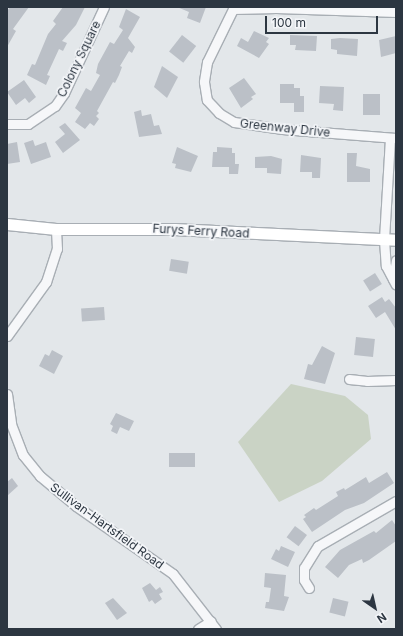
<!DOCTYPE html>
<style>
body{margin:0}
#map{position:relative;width:403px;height:636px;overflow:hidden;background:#e3e7ea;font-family:Inter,sans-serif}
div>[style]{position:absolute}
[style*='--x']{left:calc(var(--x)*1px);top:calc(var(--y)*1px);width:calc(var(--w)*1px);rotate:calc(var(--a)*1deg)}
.green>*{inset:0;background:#cad3c5}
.building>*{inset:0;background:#bbc0c7;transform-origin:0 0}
.roads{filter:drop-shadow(1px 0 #a8aeb4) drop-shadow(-1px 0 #a8aeb4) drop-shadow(0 1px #a8aeb4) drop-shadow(0 -1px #a8aeb4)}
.minor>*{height:9px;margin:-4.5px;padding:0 4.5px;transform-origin:4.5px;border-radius:4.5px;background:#f6f7f9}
.major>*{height:11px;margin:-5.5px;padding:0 5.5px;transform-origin:5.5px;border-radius:5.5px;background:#fff}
span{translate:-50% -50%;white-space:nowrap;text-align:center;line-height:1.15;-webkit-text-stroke:3.5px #f3f5f8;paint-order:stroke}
.street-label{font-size:12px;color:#2c3641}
.frame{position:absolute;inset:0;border:8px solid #2c3641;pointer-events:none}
.north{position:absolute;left:355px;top:588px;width:40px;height:40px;-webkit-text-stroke:3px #f3f5f8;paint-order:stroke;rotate:146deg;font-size:11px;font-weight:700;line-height:16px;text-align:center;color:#2c3641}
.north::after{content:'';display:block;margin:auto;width:14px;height:18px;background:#2c3641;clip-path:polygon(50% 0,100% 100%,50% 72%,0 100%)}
.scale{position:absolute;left:265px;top:16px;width:113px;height:18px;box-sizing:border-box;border:2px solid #2c3641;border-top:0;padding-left:5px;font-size:12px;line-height:14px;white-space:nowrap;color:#2c3641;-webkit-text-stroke:3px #f3f5f8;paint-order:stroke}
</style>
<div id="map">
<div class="green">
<i style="clip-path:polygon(291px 384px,345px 396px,368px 415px,371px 439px,322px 481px,279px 502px,238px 442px)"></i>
</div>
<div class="building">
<i style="clip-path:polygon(10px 7px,29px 7px,13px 29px,16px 31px,7px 47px,7px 11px)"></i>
<i style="clip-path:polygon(63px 7px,85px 7px,76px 25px,62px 41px,67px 43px,63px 51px,59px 49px,47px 75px,50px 76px,46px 85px,27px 75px,32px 64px,35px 65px,48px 34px,56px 24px,53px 21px)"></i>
<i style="clip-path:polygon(177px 7px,206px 7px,200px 23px,187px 18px,189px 12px)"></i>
<i style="clip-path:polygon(126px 9px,140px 17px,128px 38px,135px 47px,132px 53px,129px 51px,120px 66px,122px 67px,119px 75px,115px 83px,113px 82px,97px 111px,99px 113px,96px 116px,99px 119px,94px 126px,90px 123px,85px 129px,75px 122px,81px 113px,75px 108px,86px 88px,91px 91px,100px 75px,96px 73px,98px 64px,110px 42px,114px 44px,123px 30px,119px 27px)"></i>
<i style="clip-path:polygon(254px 31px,269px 38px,266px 42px,269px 44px,259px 58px,237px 46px,241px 38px,248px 42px)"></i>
<i style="left:182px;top:35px;width:18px;height:21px;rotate:38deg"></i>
<i style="clip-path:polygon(290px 35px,317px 36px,316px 51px,295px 50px,296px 45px,290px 45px)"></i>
<i style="clip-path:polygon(396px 36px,396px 53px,381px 57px,379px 40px)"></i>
<i style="clip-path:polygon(340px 38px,358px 39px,357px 56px,337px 54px,337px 50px,331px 49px,331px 39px)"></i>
<i style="clip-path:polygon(162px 66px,178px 77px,167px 98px,154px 87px)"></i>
<i style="clip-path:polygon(244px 78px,256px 94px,251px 97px,253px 99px,241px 108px,229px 88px)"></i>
<i style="clip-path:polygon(24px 80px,36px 97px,29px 103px,25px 98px,16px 105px,7px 92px)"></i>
<i style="clip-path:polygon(280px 84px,294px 84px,294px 88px,300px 88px,300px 96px,304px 96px,304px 112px,294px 112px,294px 103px,280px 103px)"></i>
<i style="clip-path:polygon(320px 86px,344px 87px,343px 111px,333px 110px,334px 104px,319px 103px)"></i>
<i style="left:363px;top:94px;width:17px;height:21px"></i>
<i style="clip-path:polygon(141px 110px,142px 116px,151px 114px,154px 126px,159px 125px,162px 134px,139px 137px,134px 112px)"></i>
<i style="clip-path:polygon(65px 123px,80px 140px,63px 153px,55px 142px,65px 134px,59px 127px)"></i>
<i style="clip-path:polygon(33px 140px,35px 146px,46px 142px,51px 157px,31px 164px,24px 143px)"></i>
<i style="clip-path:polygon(17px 142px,20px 162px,7px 164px,7px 144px)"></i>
<i style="clip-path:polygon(177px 147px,198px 156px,191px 172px,175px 168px,176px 164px,172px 163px)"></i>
<i style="clip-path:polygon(217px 147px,232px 148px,232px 153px,235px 153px,235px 164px,239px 164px,238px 174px,229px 174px,229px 167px,212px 167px,213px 152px,217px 152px)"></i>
<i style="clip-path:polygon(347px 153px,357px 153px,356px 166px,370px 169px,370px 182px,347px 182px)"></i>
<i style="clip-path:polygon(301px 155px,321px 158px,320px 178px,312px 178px,312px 172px,300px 172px)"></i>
<i style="clip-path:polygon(271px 156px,282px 159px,281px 174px,267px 173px,267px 168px,255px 168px,255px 157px)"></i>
<i style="left:171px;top:259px;width:18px;height:12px;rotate:9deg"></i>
<i style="left:375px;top:273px;width:13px;height:14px;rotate:58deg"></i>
<i style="clip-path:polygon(382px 297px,385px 302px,389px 299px,396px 308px,396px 330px,385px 312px,376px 318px,368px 306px)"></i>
<i style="left:104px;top:307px;width:13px;height:23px;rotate:86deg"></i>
<i style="left:356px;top:337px;width:19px;height:18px;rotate:6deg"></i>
<i style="clip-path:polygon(322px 346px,335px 353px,325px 384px,304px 379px,308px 364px,312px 365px)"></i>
<i style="clip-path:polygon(52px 350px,63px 356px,54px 374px,39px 366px,45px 354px,49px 356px)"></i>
<i style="clip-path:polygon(116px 413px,134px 421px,129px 431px,120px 427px,117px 434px,111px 431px,113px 426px,110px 424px)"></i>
<i style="left:195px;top:453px;width:14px;height:26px;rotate:90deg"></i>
<i style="clip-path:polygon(387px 472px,394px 483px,364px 503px,345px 510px,312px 532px,303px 519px,306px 517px,304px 515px,314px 508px,316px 510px,338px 496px,336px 492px,344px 488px,345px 490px,366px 477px,369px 483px)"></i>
<i style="clip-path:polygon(12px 478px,18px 486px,7px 496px,7px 482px)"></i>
<i style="clip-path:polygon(392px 520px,396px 526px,396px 541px,369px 560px,363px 563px,362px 559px,349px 565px,338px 578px,325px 567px,340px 550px,374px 531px,376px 533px)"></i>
<i style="left:295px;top:526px;width:15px;height:14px;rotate:37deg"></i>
<i style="clip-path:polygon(281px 546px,295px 552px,288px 567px,271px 559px,276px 549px,279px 551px)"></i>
<i style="clip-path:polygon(265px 573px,286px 575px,284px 596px,289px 597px,284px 611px,265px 608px,266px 602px,269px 602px,271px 588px,264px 587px)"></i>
<i style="clip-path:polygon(150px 583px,156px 590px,160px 587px,163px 592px,159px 594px,162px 599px,155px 604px,152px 600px,149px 602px,142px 588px)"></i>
<i style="clip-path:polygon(113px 598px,127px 613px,117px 620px,105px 603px)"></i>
<i style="left:333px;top:598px;width:16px;height:15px;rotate:14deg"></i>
</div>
<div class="roads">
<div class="minor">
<i style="--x:396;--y:12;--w:120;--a:-178.1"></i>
<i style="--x:276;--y:8;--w:43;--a:178.7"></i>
<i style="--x:233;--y:9;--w:59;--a:116.1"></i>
<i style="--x:207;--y:62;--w:20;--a:99"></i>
<i style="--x:204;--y:82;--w:18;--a:81"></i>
<i style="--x:207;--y:100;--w:18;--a:47"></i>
<i style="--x:219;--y:113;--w:17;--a:31"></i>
<i style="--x:234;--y:122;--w:49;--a:8.3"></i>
<i style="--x:282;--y:129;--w:114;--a:4.5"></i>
<i style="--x:7;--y:124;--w:21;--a:0"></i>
<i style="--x:28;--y:124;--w:32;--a:-34"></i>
<i style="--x:55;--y:106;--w:16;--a:-55"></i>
<i style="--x:64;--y:93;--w:95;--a:-65.1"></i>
<i style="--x:390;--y:138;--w:102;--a:93.4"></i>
<i style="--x:384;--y:240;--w:26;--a:86"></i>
<i style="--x:386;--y:266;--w:21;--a:62"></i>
<i style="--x:393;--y:279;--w:19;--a:-81"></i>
<i style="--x:7;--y:336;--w:67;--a:-54.2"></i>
<i style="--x:46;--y:282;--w:35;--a:-72"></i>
<i style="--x:57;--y:249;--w:20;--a:-93"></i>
<i style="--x:349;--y:379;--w:18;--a:6"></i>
<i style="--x:367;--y:381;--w:29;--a:-2"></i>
<i style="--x:7;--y:394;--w:30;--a:82"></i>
<i style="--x:11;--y:424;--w:33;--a:69"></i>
<i style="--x:23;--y:455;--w:27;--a:51"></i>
<i style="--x:40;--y:476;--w:47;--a:39.8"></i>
<i style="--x:76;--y:506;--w:118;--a:35"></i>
<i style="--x:173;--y:574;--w:70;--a:52"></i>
<i style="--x:309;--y:588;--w:9;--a:-122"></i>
<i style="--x:304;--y:580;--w:12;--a:-90"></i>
<i style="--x:304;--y:568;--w:26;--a:-58"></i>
<i style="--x:318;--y:546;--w:90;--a:-30"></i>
<i style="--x:198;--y:629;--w:15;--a:-32"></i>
</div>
<div class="major">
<i style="--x:7;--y:224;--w:49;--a:5.8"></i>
<i style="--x:56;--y:229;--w:118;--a:0"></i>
<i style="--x:174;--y:229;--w:222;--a:2.8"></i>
</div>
</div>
<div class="street-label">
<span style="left:79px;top:59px;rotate:-64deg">Colony Square</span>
<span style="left:285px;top:128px;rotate:6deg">Greenway Drive</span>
<span style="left:201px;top:231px;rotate:3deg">Furys Ferry Road</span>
<span style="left:107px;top:526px;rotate:36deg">Sullivan-Hartsfield Road</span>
</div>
<div class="frame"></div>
<div class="north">N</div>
<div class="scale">100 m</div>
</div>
